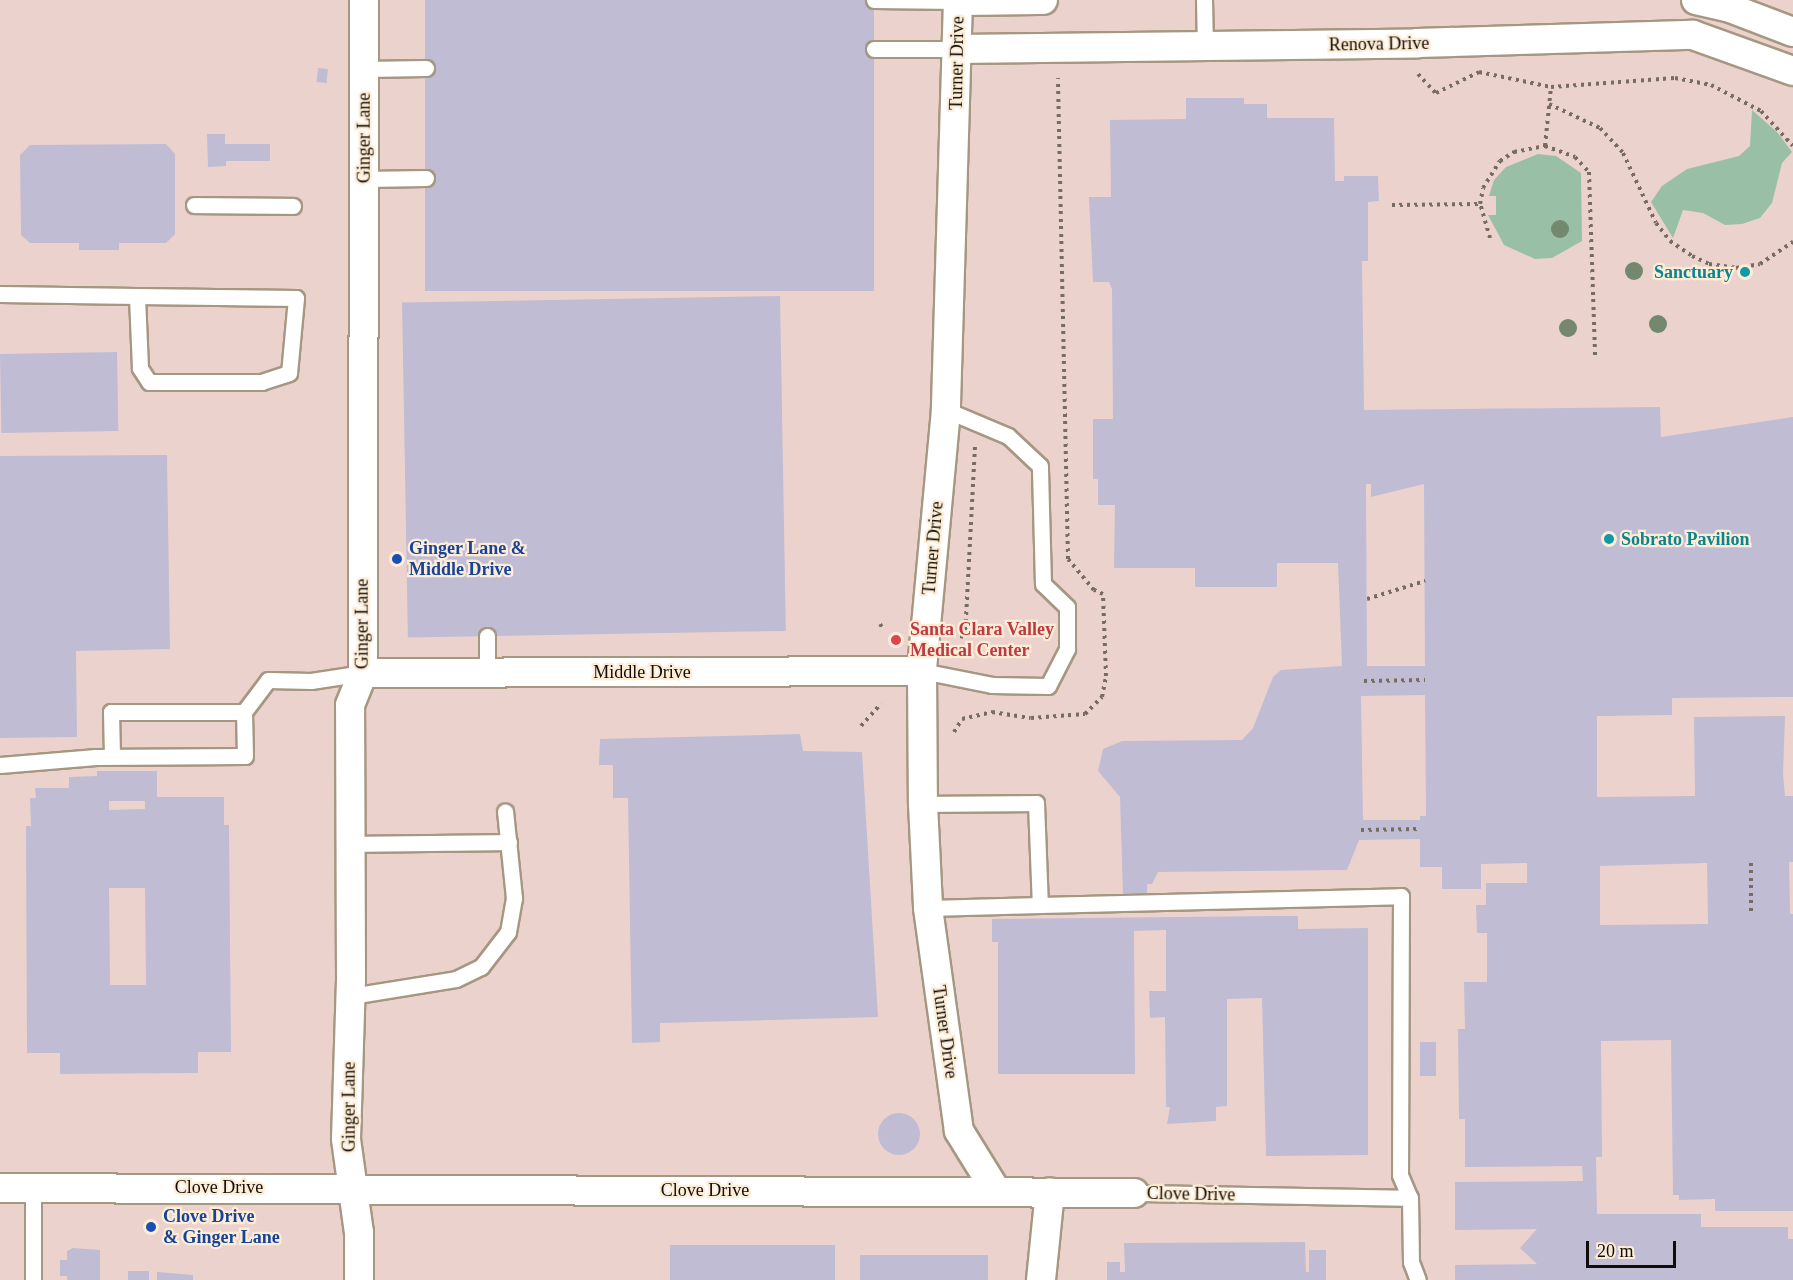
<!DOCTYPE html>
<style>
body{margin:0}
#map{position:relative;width:1793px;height:1280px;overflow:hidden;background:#f0e0ca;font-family:"Times New Roman",serif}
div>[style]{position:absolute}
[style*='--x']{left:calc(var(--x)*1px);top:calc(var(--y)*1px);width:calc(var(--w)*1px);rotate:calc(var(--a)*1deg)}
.medical>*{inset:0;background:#ecd2cd;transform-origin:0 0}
.green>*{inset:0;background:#9abfa7}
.building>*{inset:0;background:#c0bcd4;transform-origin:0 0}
.round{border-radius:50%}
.path>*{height:4px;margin-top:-2px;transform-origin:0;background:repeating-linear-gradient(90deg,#766c5f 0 3px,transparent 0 7.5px)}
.roads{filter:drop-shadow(2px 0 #a69782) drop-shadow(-2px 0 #a69782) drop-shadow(0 2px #a69782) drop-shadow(0 -2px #a69782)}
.lane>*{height:15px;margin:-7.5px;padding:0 7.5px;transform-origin:7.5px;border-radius:7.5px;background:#fff}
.street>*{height:28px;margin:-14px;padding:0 14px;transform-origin:14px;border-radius:14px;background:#fff}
.trees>*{width:18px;height:18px;margin:-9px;border-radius:50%;background:#74876f}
.dots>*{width:16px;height:16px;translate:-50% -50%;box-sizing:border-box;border:3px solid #fdedd7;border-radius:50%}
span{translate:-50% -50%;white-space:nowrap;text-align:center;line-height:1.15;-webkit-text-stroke:4.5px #fdedd7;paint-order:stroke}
.street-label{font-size:18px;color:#120d06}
.culture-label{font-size:18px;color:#0d838f;font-weight:700}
.right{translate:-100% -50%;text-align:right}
.left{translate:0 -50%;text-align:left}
.transit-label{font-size:18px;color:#164399;font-weight:700}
.health-label{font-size:18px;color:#be3a42;font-weight:700}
.scale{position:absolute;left:1586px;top:1241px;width:90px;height:27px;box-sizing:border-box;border:3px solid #120d06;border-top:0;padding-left:8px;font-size:18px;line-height:21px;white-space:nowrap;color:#120d06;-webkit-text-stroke:4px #fdedd7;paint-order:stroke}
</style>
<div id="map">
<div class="medical">
<i style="left:0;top:0;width:1793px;height:1280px"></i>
</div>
<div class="green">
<i style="clip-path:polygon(1752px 110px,1777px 132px,1792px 152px,1782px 163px,1772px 203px,1760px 218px,1742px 224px,1725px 225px,1703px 213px,1683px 210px,1673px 238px,1651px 202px,1662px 186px,1687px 169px,1739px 156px,1750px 146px)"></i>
<i style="clip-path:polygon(1538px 154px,1556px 156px,1581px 173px,1582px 241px,1552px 258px,1535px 259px,1504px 245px,1488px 215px,1496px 215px,1496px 196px,1489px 196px,1494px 180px,1506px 167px)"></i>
</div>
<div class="building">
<i style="left:425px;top:0;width:449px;height:291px"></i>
<i style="left:318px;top:68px;width:10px;height:14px;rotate:6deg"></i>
<i style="clip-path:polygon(evenodd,1186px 98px,1244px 98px,1244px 104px,1267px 104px,1267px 118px,1334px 118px,1335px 181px,1344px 181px,1344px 176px,1378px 176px,1379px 201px,1368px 202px,1368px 261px,1362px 261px,1364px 410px,1660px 407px,1661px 437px,1793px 417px,1793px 697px,1672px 698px,1672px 715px,1597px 716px,1597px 797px,1695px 796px,1694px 717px,1785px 716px,1783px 774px,1785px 796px,1793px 796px,1793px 862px,1789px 862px,1790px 914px,1793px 914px,1793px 1211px,1715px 1211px,1715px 1199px,1679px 1200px,1679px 1195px,1673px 1195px,1671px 1040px,1601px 1041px,1602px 1157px,1596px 1157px,1597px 1214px,1701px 1214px,1701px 1227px,1788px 1227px,1788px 1239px,1793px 1239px,1793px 1280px,1455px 1280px,1455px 1265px,1537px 1264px,1520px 1248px,1537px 1229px,1455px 1230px,1455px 1182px,1583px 1181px,1582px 1166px,1465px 1167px,1465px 1119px,1459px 1119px,1458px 1029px,1465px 1029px,1464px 982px,1487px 982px,1487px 933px,1477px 933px,1476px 905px,1486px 905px,1486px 883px,1527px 883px,1527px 863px,1481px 864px,1481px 889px,1442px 889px,1442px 867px,1420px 867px,1420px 839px,1359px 840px,1347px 870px,1158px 872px,1152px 884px,1147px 884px,1147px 893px,1123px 894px,1120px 797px,1098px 771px,1103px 749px,1122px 741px,1242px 740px,1253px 728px,1273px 677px,1281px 670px,1342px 666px,1338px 563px,1277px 563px,1277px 587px,1195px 587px,1195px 568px,1114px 568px,1115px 505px,1098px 505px,1098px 479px,1093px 479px,1093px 419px,1113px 419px,1112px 289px,1109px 282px,1093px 282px,1089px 197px,1111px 197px,1110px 120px,1186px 119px,1186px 98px,1366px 484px,1371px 484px,1371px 497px,1424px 484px,1425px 666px,1367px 666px,1366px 484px,1186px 98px,1425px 695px,1426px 816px,1420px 816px,1420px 820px,1363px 820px,1361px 696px,1425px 695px,1186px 98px,1707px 863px,1708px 924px,1600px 925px,1600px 866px,1707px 863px)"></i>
<i style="clip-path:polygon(207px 134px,225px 134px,225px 144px,270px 144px,270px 161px,226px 161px,226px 166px,208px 167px)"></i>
<i style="clip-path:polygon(166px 144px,175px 154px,175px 234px,166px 243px,119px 243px,119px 250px,79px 250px,79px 243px,30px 243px,21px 235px,20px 155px,30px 145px)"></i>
<i style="left:780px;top:296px;width:335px;height:378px;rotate:89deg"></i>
<i style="left:117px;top:352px;width:79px;height:117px;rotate:89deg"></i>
<i style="clip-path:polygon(167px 455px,170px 649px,76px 651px,77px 737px,0 738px,0 456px)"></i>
<i style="clip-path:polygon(800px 734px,803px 751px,862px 752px,878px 1017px,660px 1023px,660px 1042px,632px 1043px,628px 798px,613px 798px,613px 765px,599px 765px,600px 739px)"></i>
<i style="clip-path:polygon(evenodd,97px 771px,157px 771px,157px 797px,224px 797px,224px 825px,229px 825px,231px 1052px,198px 1052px,198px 1073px,60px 1074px,60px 1053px,27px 1053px,26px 826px,31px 826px,30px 798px,36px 798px,35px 788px,69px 788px,69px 777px,97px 776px,97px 771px,109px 801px,145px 801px,145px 809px,109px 810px,109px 801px,97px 771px,109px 888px,145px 888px,146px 985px,110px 985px,109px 888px)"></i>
<i style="clip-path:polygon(1273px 916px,1298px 916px,1298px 929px,1368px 928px,1368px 1155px,1266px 1156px,1262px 998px,1227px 999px,1227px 1106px,1216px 1107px,1216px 1121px,1167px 1124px,1170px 1107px,1166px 1107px,1165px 1017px,1150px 1018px,1149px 991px,1166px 991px,1166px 930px,1134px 931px,1135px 1074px,998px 1074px,998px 942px,992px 942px,992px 919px)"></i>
<i style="left:1420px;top:1042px;width:16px;height:34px"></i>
<i class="round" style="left:878px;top:1113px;width:42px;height:42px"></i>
<i style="clip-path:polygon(1305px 1242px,1306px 1272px,1309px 1272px,1309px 1250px,1326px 1250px,1326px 1280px,1107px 1280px,1107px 1262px,1120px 1262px,1120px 1272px,1125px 1272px,1124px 1243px)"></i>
<i style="left:835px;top:1245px;width:35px;height:165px;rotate:90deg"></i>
<i style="clip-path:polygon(73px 1248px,100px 1250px,100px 1280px,67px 1280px,67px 1276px,60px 1276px,60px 1260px,67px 1260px,67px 1251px)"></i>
<i style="left:860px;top:1255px;width:128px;height:25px"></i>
<i style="left:128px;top:1271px;width:21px;height:9px"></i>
<i style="clip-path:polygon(157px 1272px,193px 1275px,193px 1280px,157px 1280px)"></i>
</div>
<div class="path">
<i style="--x:1418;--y:74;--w:26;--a:47"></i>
<i style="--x:1436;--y:93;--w:48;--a:-26"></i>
<i style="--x:1479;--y:72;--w:74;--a:11.8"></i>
<i style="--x:1551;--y:87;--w:124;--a:-4.2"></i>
<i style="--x:1675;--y:78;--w:37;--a:11"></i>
<i style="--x:1711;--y:85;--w:56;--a:27.5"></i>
<i style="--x:1761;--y:111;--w:47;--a:47.6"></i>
<i style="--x:1549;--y:104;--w:56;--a:25.2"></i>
<i style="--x:1600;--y:128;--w:34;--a:47"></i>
<i style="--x:1623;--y:153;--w:77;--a:64.8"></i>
<i style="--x:1656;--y:223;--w:23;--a:52"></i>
<i style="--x:1670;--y:241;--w:27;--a:34"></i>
<i style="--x:1692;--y:256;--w:19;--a:25"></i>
<i style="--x:1709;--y:264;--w:27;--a:8"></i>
<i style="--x:1736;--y:268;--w:24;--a:-9"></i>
<i style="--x:1760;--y:264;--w:40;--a:-34"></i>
<i style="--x:1545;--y:146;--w:59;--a:-84.2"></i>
<i style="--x:1392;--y:205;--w:88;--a:-0.7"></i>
<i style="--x:1490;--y:238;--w:35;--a:-106"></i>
<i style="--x:1480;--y:204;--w:16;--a:-79"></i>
<i style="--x:1483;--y:188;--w:32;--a:-58"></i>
<i style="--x:1500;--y:161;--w:17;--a:-33"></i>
<i style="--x:1514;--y:152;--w:32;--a:-11"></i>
<i style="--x:1545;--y:146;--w:32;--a:20"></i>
<i style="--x:1575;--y:157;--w:21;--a:47"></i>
<i style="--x:1589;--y:172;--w:184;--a:88.1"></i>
<i style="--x:1367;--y:599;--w:61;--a:-17.2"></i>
<i style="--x:880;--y:624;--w:4;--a:56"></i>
<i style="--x:960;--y:636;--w:5;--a:11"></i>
<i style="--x:965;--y:637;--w:192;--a:-87"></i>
<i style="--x:1364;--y:681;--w:61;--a:-0.9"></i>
<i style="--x:861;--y:726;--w:30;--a:-48"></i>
<i style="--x:954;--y:732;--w:15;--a:-58"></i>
<i style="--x:962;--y:719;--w:31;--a:-13"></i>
<i style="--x:992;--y:712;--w:39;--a:9"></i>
<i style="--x:1031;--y:718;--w:54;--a:-4.2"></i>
<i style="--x:1085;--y:714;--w:24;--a:-45"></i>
<i style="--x:1102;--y:697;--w:21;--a:-79"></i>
<i style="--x:1106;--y:676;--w:82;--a:-92.1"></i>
<i style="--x:1103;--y:594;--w:10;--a:-156"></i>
<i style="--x:1094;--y:590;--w:40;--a:-130"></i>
<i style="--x:1068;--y:559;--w:481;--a:-91.2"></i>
<i style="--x:1361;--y:830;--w:59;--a:-1"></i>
<i style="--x:1751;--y:863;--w:49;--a:90"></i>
</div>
<div class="roads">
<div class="lane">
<i style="--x:874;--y:0;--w:84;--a:0.7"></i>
<i style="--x:1204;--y:0;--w:46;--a:88.8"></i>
<i style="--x:874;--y:49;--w:84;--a:0"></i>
<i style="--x:364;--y:69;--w:62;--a:-0.9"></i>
<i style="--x:364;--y:179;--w:62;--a:-0.9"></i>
<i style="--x:194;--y:205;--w:99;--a:0.6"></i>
<i style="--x:0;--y:294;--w:137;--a:0.8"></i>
<i style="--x:137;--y:296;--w:159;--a:0.7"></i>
<i style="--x:296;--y:298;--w:75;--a:95.3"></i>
<i style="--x:289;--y:373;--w:28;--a:162"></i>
<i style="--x:262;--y:382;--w:113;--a:180"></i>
<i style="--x:149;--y:382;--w:17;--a:-123"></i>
<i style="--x:140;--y:368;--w:72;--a:-92.4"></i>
<i style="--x:487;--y:636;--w:37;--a:90"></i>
<i style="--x:922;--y:671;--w:71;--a:11.3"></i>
<i style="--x:992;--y:685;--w:56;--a:1"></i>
<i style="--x:1048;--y:686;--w:42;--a:-62.8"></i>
<i style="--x:1067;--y:649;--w:42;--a:-90"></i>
<i style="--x:1067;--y:607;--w:33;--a:-136"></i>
<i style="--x:1043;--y:584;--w:118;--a:-91.5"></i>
<i style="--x:1040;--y:466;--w:44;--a:-136.8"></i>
<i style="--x:1008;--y:436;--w:67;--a:-157.2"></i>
<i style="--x:112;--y:756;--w:44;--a:-91.3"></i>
<i style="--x:111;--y:712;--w:133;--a:0"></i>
<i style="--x:0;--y:765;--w:96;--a:-4.8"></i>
<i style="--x:96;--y:757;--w:149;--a:-0.4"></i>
<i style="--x:245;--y:756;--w:44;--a:-91.3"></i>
<i style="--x:244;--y:712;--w:40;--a:-53"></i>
<i style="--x:268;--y:680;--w:43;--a:1.3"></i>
<i style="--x:311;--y:681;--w:53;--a:-8.7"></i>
<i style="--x:923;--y:804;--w:113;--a:-0.5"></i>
<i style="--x:1036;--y:803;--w:102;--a:87.8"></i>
<i style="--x:1040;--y:905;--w:112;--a:178.5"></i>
<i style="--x:351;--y:844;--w:158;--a:-0.7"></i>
<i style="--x:1040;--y:905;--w:361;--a:-1.4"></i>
<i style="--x:1401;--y:896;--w:279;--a:90.2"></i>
<i style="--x:1400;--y:1175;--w:25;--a:67"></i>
<i style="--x:1410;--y:1198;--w:64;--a:89.1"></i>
<i style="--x:1411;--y:1262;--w:19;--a:69"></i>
<i style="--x:351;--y:996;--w:106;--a:-9.2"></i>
<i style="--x:456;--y:979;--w:28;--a:-26"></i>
<i style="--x:481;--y:967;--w:44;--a:-52.4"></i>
<i style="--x:508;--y:932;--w:35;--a:-80"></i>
<i style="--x:514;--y:898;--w:87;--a:-95.9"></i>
<i style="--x:1134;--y:1193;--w:276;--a:1"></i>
<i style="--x:33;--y:1280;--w:92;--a:-90"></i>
</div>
<div class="street">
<i style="--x:958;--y:0;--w:410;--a:91.7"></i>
<i style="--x:946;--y:410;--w:262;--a:95.3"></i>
<i style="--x:922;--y:671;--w:133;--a:89.6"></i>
<i style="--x:923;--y:804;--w:104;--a:87.2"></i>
<i style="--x:928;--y:908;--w:225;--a:82.1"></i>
<i style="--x:959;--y:1131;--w:70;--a:58.3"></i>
<i style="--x:1696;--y:0;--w:35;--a:13"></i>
<i style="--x:1730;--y:8;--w:67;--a:20.9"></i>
<i style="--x:958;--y:1;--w:85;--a:-0.7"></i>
<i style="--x:958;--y:49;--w:459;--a:-0.7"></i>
<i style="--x:1417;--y:43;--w:276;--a:-1.7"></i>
<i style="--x:1693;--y:35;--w:106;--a:19.8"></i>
<i style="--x:363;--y:673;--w:559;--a:-0.2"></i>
<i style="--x:0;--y:1188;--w:1134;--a:0.25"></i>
<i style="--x:359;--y:1280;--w:47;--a:-90"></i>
<i style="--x:359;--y:1233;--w:95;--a:-97.9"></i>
<i style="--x:346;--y:1139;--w:160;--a:-88.2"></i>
<i style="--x:351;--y:979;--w:274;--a:-90.2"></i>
<i style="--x:350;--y:705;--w:35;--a:-68"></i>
<i style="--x:363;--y:673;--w:673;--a:-89.91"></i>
<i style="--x:1041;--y:1280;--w:88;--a:-84.2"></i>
</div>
</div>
<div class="trees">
<i style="left:1560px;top:229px"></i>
<i style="left:1634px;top:271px"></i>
<i style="left:1658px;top:324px"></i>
<i style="left:1568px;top:328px"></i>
</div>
<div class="dots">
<i style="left:1745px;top:272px;background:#0f9aa8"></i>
<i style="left:1609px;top:539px;background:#0f9aa8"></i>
<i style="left:397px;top:559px;background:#1a4fb4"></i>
<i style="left:896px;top:640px;background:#e0444e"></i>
<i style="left:151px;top:1227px;background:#1a4fb4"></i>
</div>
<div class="street-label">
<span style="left:1379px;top:44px;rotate:-1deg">Renova Drive</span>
<span style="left:957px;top:63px;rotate:-89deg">Turner Drive</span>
<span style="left:364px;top:138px;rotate:-90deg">Ginger Lane</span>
<span style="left:933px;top:548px;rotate:-85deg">Turner Drive</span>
<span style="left:362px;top:624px;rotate:-90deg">Ginger Lane</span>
<span style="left:642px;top:672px">Middle Drive</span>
<span style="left:945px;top:1032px;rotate:82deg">Turner Drive</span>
<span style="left:349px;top:1107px;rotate:-90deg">Ginger Lane</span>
<span style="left:219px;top:1187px">Clove Drive</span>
<span style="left:705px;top:1190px">Clove Drive</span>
<span style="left:1191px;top:1194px;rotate:1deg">Clove Drive</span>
</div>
<div class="culture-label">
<span class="right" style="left:1733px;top:272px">Sanctuary</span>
<span class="left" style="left:1621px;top:539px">Sobrato Pavilion</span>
</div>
<div class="transit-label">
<span class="left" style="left:409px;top:559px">Ginger Lane &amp;<br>Middle Drive</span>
<span class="left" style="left:163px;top:1227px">Clove Drive<br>&amp; Ginger Lane</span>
</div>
<div class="health-label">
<span class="left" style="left:910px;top:640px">Santa Clara Valley<br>Medical Center</span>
</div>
<div class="scale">20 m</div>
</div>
